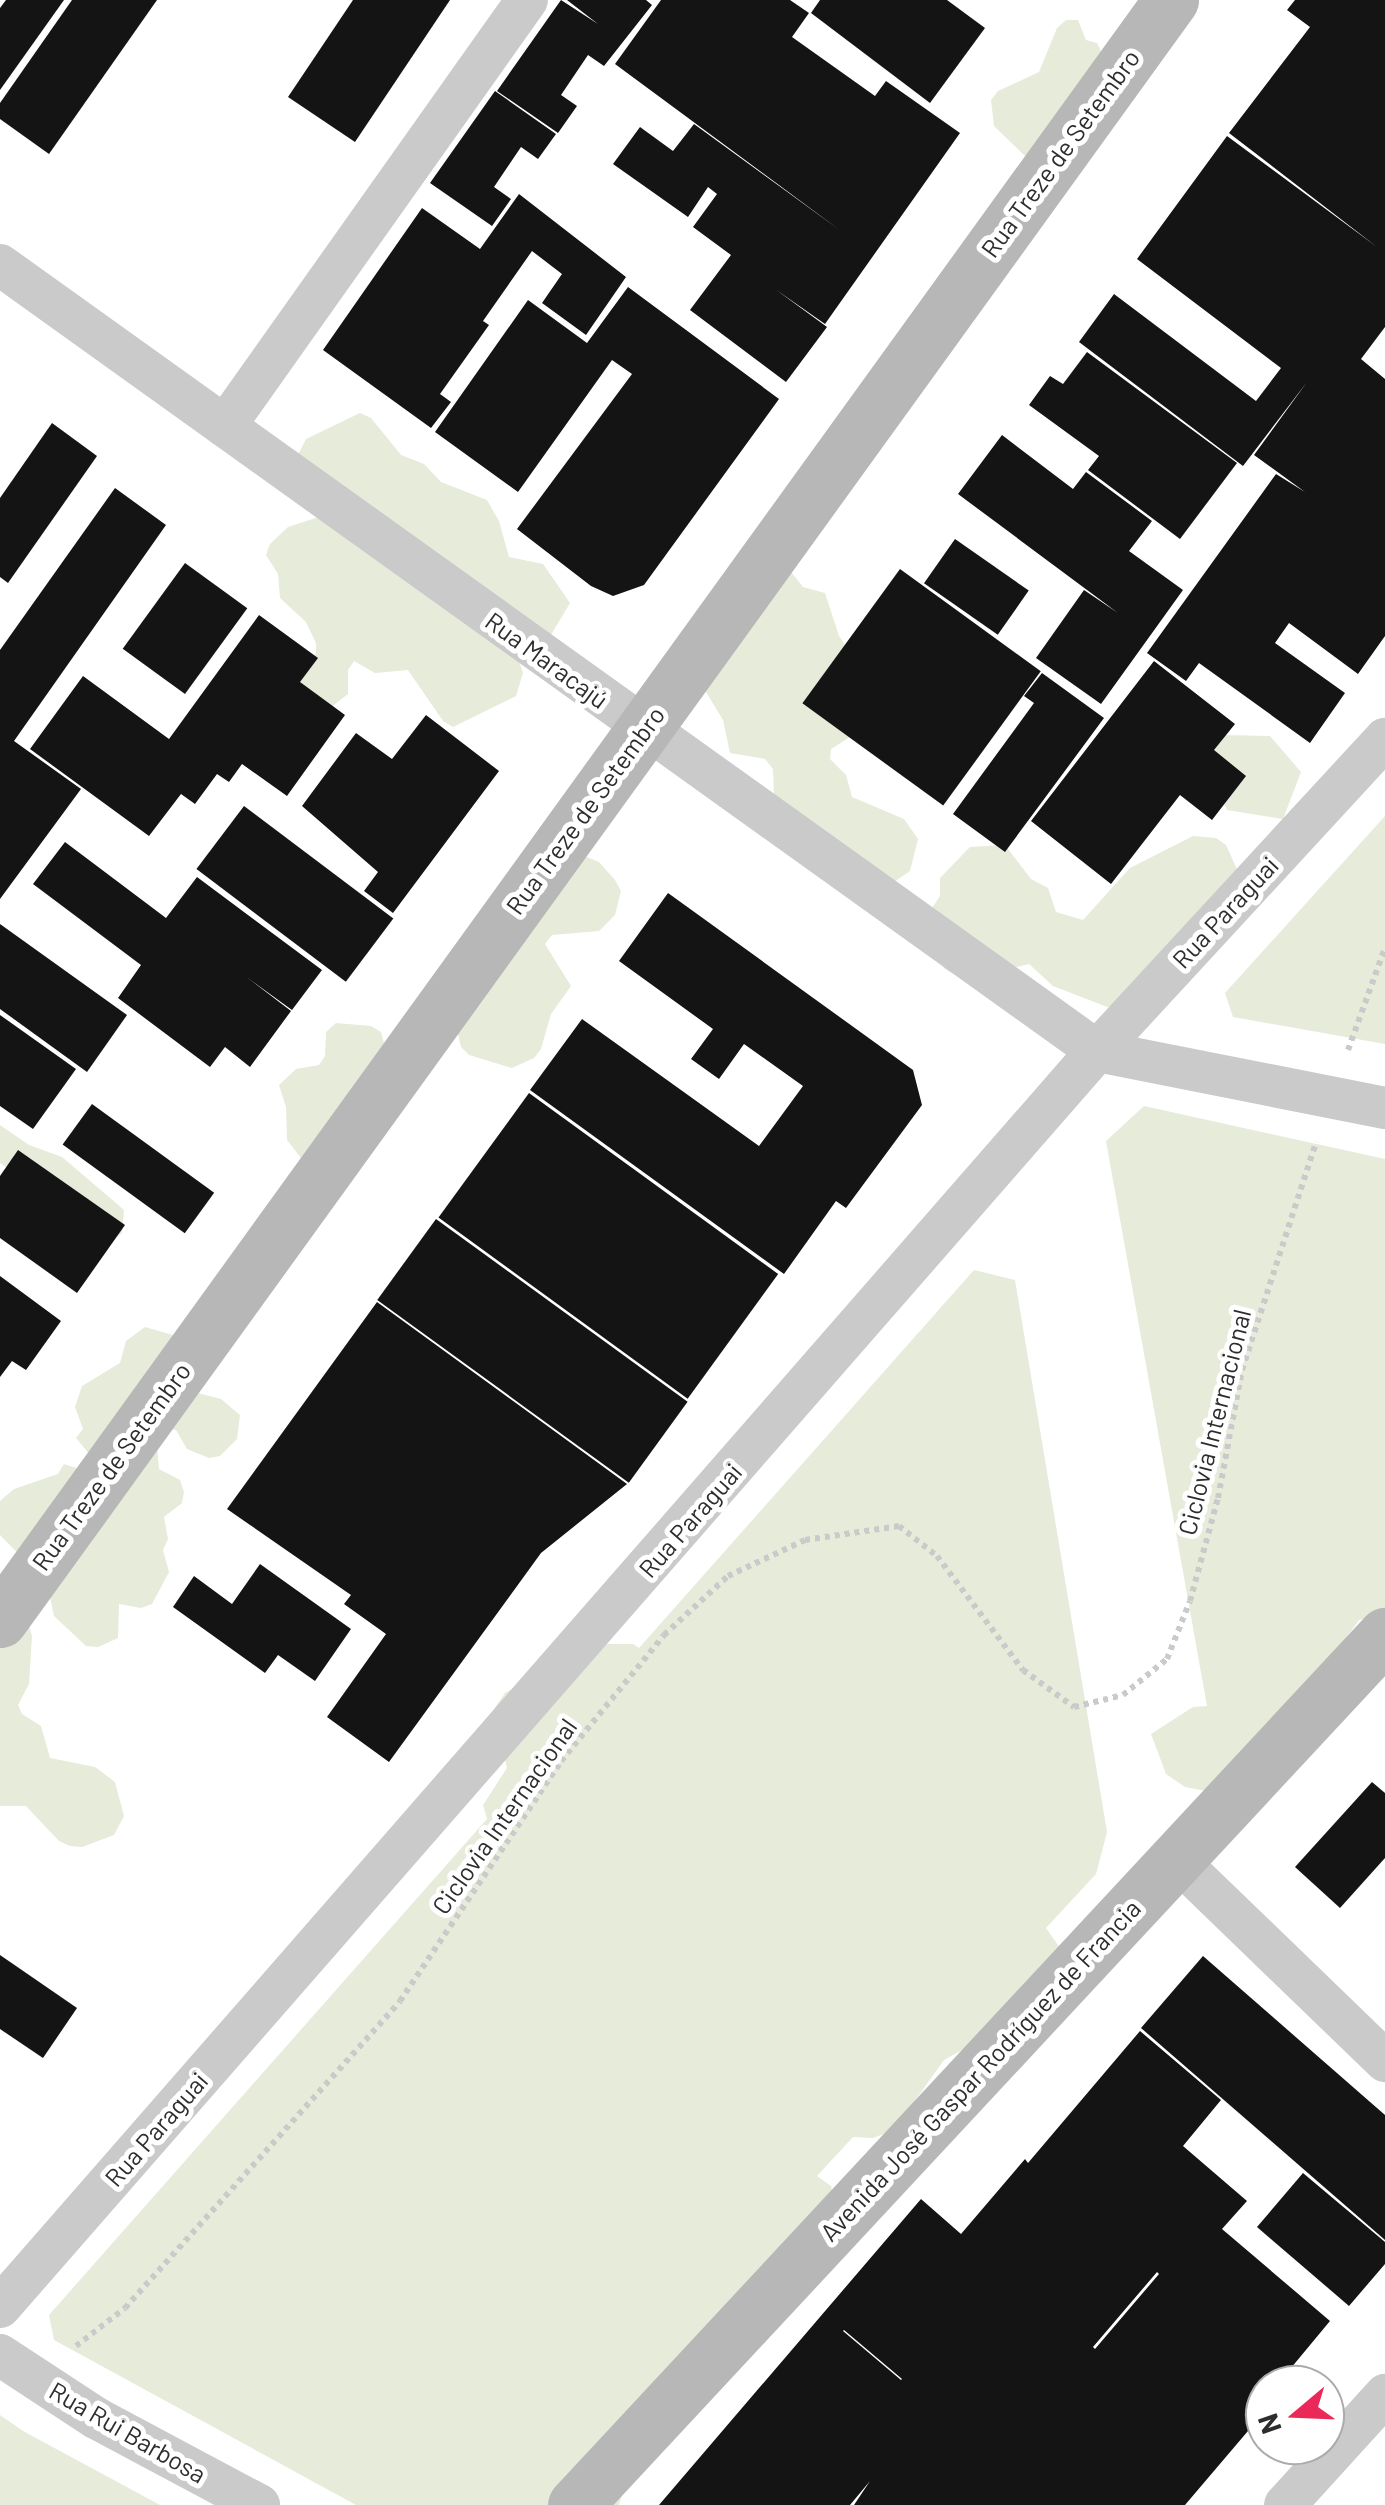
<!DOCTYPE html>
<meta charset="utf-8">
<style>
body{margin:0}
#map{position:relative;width:1385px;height:2505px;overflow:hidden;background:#fff;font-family:Barlow,sans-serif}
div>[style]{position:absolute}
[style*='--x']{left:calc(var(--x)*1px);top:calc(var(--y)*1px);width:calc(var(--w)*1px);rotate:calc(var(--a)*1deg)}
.green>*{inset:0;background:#e6ebda}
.building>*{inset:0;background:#141414;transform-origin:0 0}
.path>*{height:6px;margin-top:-3px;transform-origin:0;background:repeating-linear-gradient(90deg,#cacaca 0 5px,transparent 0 10px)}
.minor>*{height:42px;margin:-21px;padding:0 21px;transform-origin:21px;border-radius:21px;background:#cacaca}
.secondary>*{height:55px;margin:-27.5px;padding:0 27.5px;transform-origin:27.5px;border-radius:27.5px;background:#b7b7b7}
span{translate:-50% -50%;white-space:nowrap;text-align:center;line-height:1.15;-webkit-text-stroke:10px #fff;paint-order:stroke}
.street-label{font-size:25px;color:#2d2d2d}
.north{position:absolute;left:1245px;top:2365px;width:100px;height:100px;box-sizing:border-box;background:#fff;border:2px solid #ababab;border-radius:50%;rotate:251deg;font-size:28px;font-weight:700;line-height:40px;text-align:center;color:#2d2d2d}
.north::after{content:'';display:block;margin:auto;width:35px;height:45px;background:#ea2959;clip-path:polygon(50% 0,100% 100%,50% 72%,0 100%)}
</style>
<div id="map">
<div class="green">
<i style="clip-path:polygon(1066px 20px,1078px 20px,1086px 40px,1097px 43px,1107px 64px,1027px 158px,994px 126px,991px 100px,998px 91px,1039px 72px,1057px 28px)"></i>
<i style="clip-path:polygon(360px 413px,371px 418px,401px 455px,424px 464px,441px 482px,487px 500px,499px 521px,509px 557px,543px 564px,570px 603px,546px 643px,519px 661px,523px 673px,516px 696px,453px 727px,443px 721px,408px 670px,375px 673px,354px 661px,348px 670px,348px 694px,330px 708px,291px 695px,306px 659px,316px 654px,316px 643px,306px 622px,280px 598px,278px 574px,266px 555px,270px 544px,288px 527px,319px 517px,296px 459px,306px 439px)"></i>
<i style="clip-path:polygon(788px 568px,803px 587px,825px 593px,839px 636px,851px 654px,850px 737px,831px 749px,830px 759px,846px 775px,852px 797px,904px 819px,918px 839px,910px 871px,891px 884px,774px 794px,773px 769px,765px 759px,730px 753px,723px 720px,703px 687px)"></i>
<i style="clip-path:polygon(1223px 735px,1270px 736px,1301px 772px,1283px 819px,1227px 810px,1209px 769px,1212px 747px)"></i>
<i style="clip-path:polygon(1385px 816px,1385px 1044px,1233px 1017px,1225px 993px)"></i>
<i style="clip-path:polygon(1193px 836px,1216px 838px,1226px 845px,1241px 878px,1110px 1008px,1053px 986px,1029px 964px,964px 980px,945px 969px,929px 950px,930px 911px,940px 896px,940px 878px,970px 847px,1005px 845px,1031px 879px,1048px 888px,1056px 912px,1083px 920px,1130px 868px)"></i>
<i style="clip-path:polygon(577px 853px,599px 862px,615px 880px,621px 891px,615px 915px,599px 931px,552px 935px,545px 944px,571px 986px,551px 1014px,541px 1049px,534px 1058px,512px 1068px,469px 1055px,461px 1047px,456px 1025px)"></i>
<i style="clip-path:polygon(336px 1023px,371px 1026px,381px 1032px,384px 1043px,301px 1158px,287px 1140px,286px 1107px,279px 1085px,296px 1069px,319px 1065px,325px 1056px,326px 1032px)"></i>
<i style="clip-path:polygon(1144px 1106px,1385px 1159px,1385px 1615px,1359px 1620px,1232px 1796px,1185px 1787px,1166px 1774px,1151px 1734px,1193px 1707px,1207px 1706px,1106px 1141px)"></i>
<i style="clip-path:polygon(0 1125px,29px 1145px,62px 1157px,116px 1203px,124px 1210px,122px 1233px,113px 1240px,0 1163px)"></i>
<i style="clip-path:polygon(974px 1270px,1015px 1280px,1107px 1832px,1096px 1874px,1046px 1928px,1069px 1961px,964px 2049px,944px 2060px,894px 2130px,873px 2138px,853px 2137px,817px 2176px,831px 2186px,836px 2207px,624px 2488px,619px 2505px,356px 2505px,54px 2340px,49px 2315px,487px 1819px,483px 1805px,507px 1768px,492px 1712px,505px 1693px,597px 1644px,633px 1644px,639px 1648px)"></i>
<i style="clip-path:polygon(145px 1327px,183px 1338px,198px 1393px,221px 1399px,240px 1415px,237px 1439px,220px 1456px,209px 1458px,187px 1449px,176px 1430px,165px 1428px,156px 1436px,159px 1469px,180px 1480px,184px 1492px,182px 1503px,164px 1517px,168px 1539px,163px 1550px,169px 1572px,152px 1604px,141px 1608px,119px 1604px,118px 1638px,98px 1647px,86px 1646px,54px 1616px,47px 1583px,0 1535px,0 1501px,14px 1489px,58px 1474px,64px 1464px,86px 1471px,90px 1455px,76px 1438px,83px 1429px,75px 1407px,82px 1386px,120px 1363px,126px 1341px)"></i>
<i style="clip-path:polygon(0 1599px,26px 1616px,32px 1636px,29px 1684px,18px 1705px,22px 1714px,41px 1726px,50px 1758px,95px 1767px,115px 1782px,124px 1816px,114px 1835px,82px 1847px,70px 1846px,59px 1841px,26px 1806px,0 1806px)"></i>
<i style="clip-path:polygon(0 2415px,23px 2431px,160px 2505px,0 2505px)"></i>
</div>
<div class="building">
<i style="clip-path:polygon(6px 0,64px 0,0 90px,0 8px)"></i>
<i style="clip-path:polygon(72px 0,157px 0,49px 154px,0 119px,0 103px)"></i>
<i style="clip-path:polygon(353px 0,450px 0,355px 142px,288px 97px)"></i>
<i style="clip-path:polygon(561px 0,598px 24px,567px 0,646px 0,652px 5px,604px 66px,588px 55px,561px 95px,577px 106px,558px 133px,497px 91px)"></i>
<i style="clip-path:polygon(661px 0,790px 0,809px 13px,792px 37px,875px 96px,886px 81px,960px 133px,825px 324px,775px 289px,827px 327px,786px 382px,690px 310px,731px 255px,693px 227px,717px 194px,708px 187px,688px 217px,613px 164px,640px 127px,673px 151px,694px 124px,841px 231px,615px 64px)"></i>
<i style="clip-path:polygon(820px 0,947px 0,985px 28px,930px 103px,811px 13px)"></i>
<i style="clip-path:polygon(1295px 0,1385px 0,1385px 327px,1361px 359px,1385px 379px,1385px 636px,1358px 674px,1289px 623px,1275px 643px,1345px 693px,1310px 743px,1199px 663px,1186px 681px,1147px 653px,1276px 474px,1305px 492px,1254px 455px,1307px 382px,1243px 466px,1079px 342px,1114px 294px,1256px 401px,1281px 368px,1137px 259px,1227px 136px,1377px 247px,1229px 133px,1310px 27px,1287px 10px)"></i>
<i style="clip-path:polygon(495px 91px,556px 134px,538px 159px,521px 147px,494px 187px,511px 199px,492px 226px,430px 183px)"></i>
<i style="clip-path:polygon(519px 194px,626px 277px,586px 335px,542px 303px,562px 274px,532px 251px,483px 321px,489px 325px,440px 394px,451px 402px,431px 428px,323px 350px,422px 208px,480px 249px)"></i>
<i style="clip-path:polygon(628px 287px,779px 399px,644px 585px,613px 596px,591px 586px,517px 529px,632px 374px,612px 360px,518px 492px,435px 432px,528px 300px,587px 343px)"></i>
<i style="clip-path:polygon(1087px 352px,1237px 463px,1180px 539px,1088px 470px,1099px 456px,1029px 405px,1050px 376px,1063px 384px)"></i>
<i style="clip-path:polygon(52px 423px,97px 456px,8px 583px,0 577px,0 498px)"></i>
<i style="clip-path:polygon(1002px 435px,1073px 489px,1086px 472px,1152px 521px,1129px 551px,1183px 590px,1101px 704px,1036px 658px,1084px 590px,1118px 613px,958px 494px)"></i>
<i style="clip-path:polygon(115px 488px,166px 525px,14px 741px,81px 789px,0 899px,0 650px)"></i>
<i style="left:955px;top:539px;width:90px;height:54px;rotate:35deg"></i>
<i style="left:185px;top:563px;width:77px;height:106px;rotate:36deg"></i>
<i style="left:900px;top:569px;width:174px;height:166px;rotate:36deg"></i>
<i style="clip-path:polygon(259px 615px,318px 658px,300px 682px,345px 715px,287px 796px,242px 764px,229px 782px,217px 774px,195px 804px,181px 794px,149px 836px,30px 749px,83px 676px,169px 739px)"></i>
<i style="clip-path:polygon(1154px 661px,1235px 724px,1214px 750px,1246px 776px,1212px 820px,1180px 795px,1111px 884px,1031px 821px)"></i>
<i style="clip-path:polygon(1042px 673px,1104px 718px,1005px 852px,953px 814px,1034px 703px,1024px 696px)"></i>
<i style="clip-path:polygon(426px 715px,499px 771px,393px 913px,364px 891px,378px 872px,302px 806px,356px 733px,392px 759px)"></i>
<i style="left:244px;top:806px;width:187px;height:79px;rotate:37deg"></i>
<i style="clip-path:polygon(65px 842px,166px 918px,197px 877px,322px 970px,292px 1010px,245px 976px,291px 1011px,250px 1067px,225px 1047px,210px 1067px,118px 998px,141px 965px,33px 884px)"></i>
<i style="clip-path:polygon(668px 893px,913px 1070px,922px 1105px,846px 1208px,836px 1201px,784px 1274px,530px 1090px,582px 1019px,759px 1146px,803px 1086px,744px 1044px,719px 1079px,691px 1059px,713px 1029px,619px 961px)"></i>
<i style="clip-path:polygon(0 924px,127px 1015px,87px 1072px,0 1009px)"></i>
<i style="clip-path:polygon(0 1015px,76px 1069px,33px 1129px,0 1106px)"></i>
<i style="left:529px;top:1093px;width:308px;height:154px;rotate:36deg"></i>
<i style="left:92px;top:1104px;width:151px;height:50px;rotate:36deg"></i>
<i style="clip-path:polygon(18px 1150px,125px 1225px,77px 1293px,0 1238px,0 1176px)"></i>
<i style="left:436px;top:1219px;width:311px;height:100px;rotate:36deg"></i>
<i style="clip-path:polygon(0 1276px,61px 1321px,26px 1370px,12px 1361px,0 1377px)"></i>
<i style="clip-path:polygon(377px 1302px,627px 1484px,541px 1553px,389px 1762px,327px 1717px,386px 1634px,344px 1604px,351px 1595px,227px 1509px)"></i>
<i style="clip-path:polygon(260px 1564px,351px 1629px,315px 1681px,278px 1655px,265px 1673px,173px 1607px,194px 1576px,232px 1604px)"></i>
<i style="clip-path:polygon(1372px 1782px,1385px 1793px,1385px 1858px,1340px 1908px,1295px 1867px)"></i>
<i style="clip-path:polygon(0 1955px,77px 2008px,43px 2058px,0 2029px)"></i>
<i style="clip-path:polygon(1203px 1956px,1385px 2115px,1385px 2240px,1141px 2028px)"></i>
<i style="clip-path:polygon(evenodd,1140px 2031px,1221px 2100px,1183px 2146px,1247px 2201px,1222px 2229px,1330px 2321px,1281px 2380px,1287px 2385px,1265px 2385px,1265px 2411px,1185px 2505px,854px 2505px,870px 2481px,850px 2505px,659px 2505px,921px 2199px,961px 2234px,1025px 2159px,1028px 2163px,1140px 2031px,1157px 2272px,1159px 2274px,1095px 2349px,1093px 2347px,1157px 2272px,1140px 2031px,844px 2330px,902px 2379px,901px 2380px,843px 2331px,844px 2330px)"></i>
<i style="clip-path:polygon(1303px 2173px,1385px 2242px,1385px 2264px,1349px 2306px,1257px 2227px)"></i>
</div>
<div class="path">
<i style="--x:1348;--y:1050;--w:109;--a:-70.1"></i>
<i style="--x:76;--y:2346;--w:62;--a:-37.8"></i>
<i style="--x:125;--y:2308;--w:412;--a:-48.1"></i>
<i style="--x:400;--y:2001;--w:289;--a:-56.1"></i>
<i style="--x:561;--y:1761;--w:163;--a:-50.7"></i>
<i style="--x:664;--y:1635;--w:87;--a:-42.7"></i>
<i style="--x:728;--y:1576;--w:85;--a:-25.1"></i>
<i style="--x:805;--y:1540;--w:95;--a:-8.5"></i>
<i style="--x:899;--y:1526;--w:48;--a:38.3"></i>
<i style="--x:937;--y:1556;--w:143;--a:53"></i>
<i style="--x:1023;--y:1670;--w:63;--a:36"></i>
<i style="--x:1074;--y:1707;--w:50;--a:-13.8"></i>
<i style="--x:1123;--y:1695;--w:57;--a:-39.3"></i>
<i style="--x:1167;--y:1659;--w:62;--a:-68.4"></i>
<i style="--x:1190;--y:1601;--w:107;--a:-74.8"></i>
<i style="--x:1218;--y:1498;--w:130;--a:-79.4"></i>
<i style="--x:1242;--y:1370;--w:240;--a:-72"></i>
</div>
<div class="minor">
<i style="--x:0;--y:265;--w:1350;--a:35.62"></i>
<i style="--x:1097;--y:1051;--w:294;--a:11.2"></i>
<i style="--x:225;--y:426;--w:522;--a:-54.67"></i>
<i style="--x:1176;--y:1859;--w:291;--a:44"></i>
<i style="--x:0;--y:2307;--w:1668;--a:-48.87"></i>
<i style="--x:1097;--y:1051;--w:425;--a:-47.3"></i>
<i style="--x:0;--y:2355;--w:115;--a:33.3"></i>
<i style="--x:96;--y:2418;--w:185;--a:28.1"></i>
<i style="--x:1285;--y:2505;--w:149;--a:-47.7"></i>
</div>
<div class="secondary">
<i style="--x:0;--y:1620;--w:1999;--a:-54.14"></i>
<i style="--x:575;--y:2505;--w:1189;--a:-47.05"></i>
</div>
<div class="street-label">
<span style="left:1060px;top:153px;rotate:-54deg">Rua Treze de Setembro</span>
<span style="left:547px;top:660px;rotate:36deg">Rua Maracajú</span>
<span style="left:585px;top:810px;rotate:-54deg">Rua Treze de Setembro</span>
<span style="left:1225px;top:912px;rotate:-47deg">Rua Paraguai</span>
<span style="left:1214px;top:1422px;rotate:-76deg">Ciclovia Internacional</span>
<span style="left:111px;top:1466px;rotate:-54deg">Rua Treze de Setembro</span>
<span style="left:690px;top:1520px;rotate:-49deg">Rua Paraguai</span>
<span style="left:504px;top:1816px;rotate:-55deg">Ciclovia Internacional</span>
<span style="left:980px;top:2070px;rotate:-47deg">Avenida José Gaspar Rodríguez de Francia</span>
<span style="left:156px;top:2129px;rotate:-49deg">Rua Paraguai</span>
<span style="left:128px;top:2432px;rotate:30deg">Rua Rui Barbosa</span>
</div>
<div class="north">N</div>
</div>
